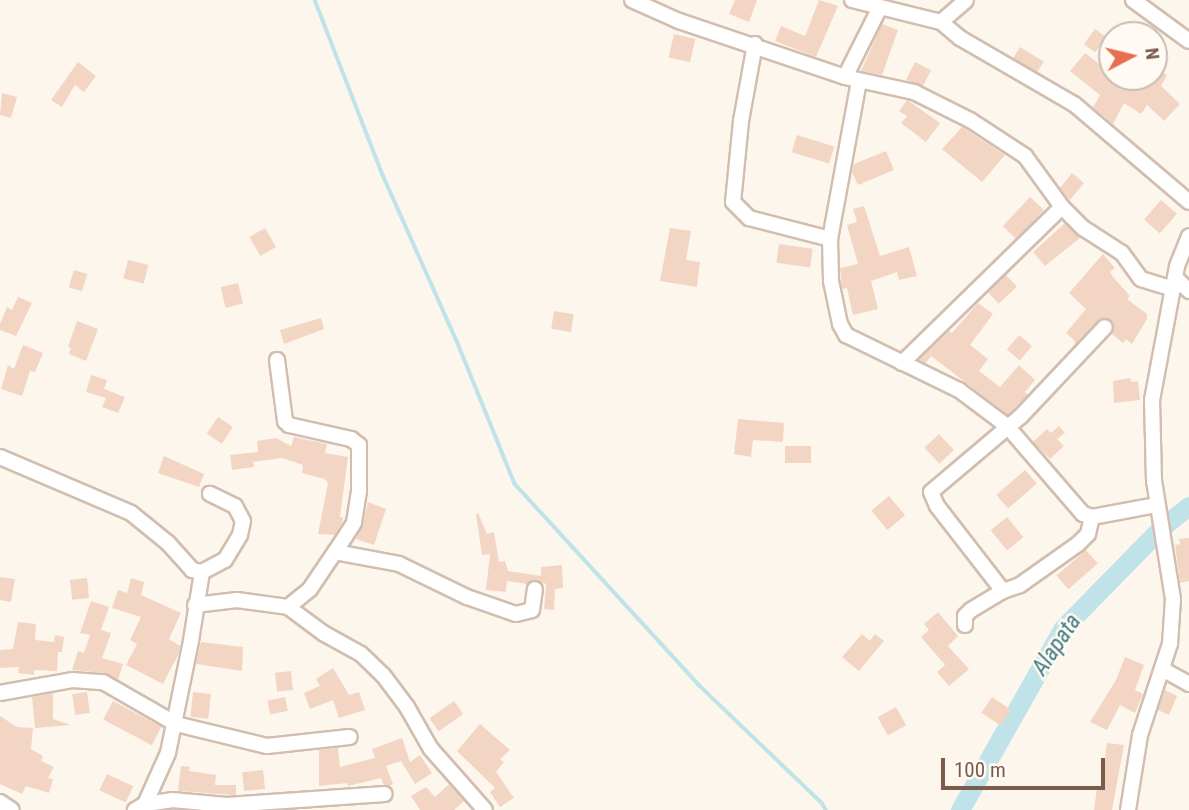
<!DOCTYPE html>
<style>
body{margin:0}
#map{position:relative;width:1189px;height:810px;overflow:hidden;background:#fdf6ec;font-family:"Roboto Condensed",sans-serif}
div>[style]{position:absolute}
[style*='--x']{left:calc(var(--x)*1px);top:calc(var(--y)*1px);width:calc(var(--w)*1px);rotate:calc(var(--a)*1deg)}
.stream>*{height:3.5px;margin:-1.75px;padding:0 1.75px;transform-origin:1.75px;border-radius:1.75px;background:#bfe3e8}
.river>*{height:19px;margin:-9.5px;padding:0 9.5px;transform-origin:9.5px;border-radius:9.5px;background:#bfe3e8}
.building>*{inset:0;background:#f3d5c3;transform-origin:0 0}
.roads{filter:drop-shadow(2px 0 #d1beb0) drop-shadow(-2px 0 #d1beb0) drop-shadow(0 2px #d1beb0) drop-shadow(0 -2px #d1beb0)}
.street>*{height:14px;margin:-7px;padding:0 7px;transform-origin:7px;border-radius:7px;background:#fff}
span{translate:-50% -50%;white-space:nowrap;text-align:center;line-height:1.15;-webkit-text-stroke:5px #fffaf3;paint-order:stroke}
.water-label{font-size:23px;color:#437c86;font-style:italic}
.north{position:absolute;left:1098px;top:21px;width:70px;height:70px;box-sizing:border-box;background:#fffaf3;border:2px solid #cabbb1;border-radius:50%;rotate:83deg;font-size:19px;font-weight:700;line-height:28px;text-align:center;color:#7a5c4d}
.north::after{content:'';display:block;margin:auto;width:24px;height:32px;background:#e76f51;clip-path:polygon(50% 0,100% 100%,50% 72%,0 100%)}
.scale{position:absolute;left:941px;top:758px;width:164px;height:32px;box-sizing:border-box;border:4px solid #7a5c4d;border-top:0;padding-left:9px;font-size:21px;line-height:24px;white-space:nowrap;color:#7a5c4d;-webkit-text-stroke:5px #fffaf3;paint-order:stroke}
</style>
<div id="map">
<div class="stream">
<i style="--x:315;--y:0;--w:188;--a:68.8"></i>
<i style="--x:383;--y:175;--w:187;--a:66"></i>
<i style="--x:459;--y:346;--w:149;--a:67.9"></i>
<i style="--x:515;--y:484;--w:273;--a:47.5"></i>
<i style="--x:699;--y:685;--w:170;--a:43.8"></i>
<i style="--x:822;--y:803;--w:8;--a:60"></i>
</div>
<div class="river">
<i style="--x:960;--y:810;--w:209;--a:-60.5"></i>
<i style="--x:1063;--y:628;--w:141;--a:-45.6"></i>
<i style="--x:1162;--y:527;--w:34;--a:-38"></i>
</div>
<div class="building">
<i style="clip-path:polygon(735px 0,757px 0,749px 22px,729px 14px)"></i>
<i style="clip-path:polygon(819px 0,838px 6px,816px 57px,775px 41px,781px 26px,805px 36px)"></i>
<i style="clip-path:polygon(882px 24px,898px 30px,882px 75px,861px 71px)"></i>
<i style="left:1095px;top:29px;width:14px;height:19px;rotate:36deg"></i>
<i style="left:674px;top:34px;width:22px;height:24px;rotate:13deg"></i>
<i style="left:1020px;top:47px;width:28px;height:13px;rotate:32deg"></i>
<i style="clip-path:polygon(1085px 53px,1112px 74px,1112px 77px,1154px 77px,1154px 68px,1167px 75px,1161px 86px,1180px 104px,1164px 121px,1147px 105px,1141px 114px,1124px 103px,1113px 124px,1093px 107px,1100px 95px,1070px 71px)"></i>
<i style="clip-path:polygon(78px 62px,96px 76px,84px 92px,75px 85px,62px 107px,51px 100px)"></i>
<i style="left:915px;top:62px;width:18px;height:20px;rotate:27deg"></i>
<i style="clip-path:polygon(2px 93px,17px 97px,11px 118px,0 115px)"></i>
<i style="clip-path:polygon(907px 100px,940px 123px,926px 142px,901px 123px,907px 116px,899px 111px)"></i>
<i style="clip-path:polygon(962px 127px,1005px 155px,982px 182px,942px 149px)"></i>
<i style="left:797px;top:135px;width:39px;height:18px;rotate:17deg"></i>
<i style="clip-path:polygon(886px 151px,894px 170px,858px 185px,852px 172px,854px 164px)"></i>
<i style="clip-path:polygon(1072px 173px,1084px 183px,1070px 200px,1060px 188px)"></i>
<i style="left:1030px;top:197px;width:19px;height:40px;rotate:43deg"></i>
<i style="left:1161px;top:200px;width:21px;height:26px;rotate:41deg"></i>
<i style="clip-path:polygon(864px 206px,880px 256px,909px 247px,917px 276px,899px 280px,897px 272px,871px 281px,878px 309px,853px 315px,847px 288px,842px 289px,840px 268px,858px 264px,847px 225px,857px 222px,853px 209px)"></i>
<i style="clip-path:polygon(1065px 223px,1080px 238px,1045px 266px,1033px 252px)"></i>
<i style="left:265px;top:228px;width:22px;height:18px;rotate:60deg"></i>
<i style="clip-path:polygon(670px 228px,691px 231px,686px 260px,700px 262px,697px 287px,660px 281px)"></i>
<i style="left:779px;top:244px;width:34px;height:19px;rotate:8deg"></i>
<i style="clip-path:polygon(1103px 254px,1115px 268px,1110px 272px,1113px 277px,1130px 296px,1127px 299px,1147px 314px,1147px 319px,1132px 344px,1126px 339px,1123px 343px,1112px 334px,1114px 324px,1107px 318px,1098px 320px,1074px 345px,1075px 341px,1066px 333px,1086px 309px,1069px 293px)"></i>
<i style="left:128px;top:260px;width:21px;height:19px;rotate:14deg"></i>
<i style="left:74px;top:270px;width:14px;height:18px;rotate:17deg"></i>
<i style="left:1006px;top:275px;width:16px;height:25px;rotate:47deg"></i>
<i style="left:238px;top:283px;width:21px;height:18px;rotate:76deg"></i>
<i style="clip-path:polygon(18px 297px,32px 303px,16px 336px,0 330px,0 324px,7px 307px,12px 310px)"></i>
<i style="clip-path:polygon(978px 303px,993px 314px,970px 345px,988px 359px,979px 371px,1000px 387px,1019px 365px,1035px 380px,1025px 392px,1028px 395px,1008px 415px,931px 356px,926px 363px,919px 360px,949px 331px,952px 333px)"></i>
<i style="left:554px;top:311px;width:20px;height:18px;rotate:9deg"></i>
<i style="clip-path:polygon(321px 318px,324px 329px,284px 344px,280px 330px)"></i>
<i style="clip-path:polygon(77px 321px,98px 329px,86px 361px,69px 354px,71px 348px,68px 347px)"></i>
<i style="left:1019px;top:335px;width:17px;height:19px;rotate:40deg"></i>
<i style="clip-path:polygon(23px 345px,43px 353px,35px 372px,30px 371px,22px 396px,1px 389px,8px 365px,14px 369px)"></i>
<i style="clip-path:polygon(91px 375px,107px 380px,104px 389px,125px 397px,118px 413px,102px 407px,106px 398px,86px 392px)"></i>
<i style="clip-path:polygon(1130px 378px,1131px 382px,1138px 381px,1140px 400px,1114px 403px,1113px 381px)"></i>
<i style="left:218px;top:417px;width:18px;height:20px;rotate:34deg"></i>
<i style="clip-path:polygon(738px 419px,784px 423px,783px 442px,753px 440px,751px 457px,734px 454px)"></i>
<i style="clip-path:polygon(1059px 426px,1065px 433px,1057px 439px,1064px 446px,1050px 459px,1033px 442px,1047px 429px,1051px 433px)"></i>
<i style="left:939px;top:434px;width:22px;height:20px;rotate:47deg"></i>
<i style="clip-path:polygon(294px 437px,327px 444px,325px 453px,348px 457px,340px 517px,343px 517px,342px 523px,335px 535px,318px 534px,328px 483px,325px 479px,302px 473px,303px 465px,282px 458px,253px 462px,254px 467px,232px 470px,230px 455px,258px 452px,257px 441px,276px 438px,291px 446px)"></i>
<i style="left:785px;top:446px;width:26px;height:17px"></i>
<i style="clip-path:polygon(164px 456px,204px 474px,199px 487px,158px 473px)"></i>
<i style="left:1025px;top:470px;width:18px;height:38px;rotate:49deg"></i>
<i style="left:889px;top:496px;width:25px;height:23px;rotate:50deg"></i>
<i style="clip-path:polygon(368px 502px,386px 509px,374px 545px,356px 539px,363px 525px)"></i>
<i style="clip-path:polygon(478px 513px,487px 534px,494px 532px,499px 562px,505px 561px,508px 571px,541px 576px,541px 567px,562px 565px,563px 588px,555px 589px,554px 610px,544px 609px,546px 584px,537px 580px,527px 584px,507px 581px,506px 592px,486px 590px,490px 554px,482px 555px,476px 514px)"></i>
<i style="left:1007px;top:517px;width:26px;height:21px;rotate:51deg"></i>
<i style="clip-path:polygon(1189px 538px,1189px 581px,1180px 583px,1175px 545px,1180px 544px,1179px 539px)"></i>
<i style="left:1086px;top:550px;width:18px;height:39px;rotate:49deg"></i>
<i style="clip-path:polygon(0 577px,15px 579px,11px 602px,0 600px)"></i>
<i style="left:87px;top:578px;width:20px;height:17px;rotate:84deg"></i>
<i style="clip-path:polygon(131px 578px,144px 582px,141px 595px,181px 613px,169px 639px,180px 646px,178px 655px,163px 684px,126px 665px,137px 644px,130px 640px,141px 617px,112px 608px,118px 590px,127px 593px)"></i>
<i style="clip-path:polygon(91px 601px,109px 607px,101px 630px,111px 633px,102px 658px,123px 664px,118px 680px,104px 673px,72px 670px,78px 651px,84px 653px,90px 635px,80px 633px)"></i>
<i style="clip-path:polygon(938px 612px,958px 636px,948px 646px,969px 669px,949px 686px,937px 672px,945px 665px,921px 637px,929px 630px,924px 624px)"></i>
<i style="clip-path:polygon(18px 622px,36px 624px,35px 640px,54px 642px,55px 635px,64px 637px,62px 652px,58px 652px,57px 671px,34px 670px,34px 675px,18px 673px,19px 667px,0 668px,0 650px,13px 649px)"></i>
<i style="clip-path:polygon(862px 634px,870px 641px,875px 634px,884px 641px,859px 671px,842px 657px)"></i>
<i style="clip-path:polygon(201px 642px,243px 647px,242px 671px,196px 664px)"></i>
<i style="clip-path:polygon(1125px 657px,1144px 665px,1135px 690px,1143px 694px,1135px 713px,1120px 705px,1107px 730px,1090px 722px,1116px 680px)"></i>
<i style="clip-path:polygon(333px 668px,349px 695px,359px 692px,365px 710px,339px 718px,333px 700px,310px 709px,304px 693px,320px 686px,316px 679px)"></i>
<i style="left:291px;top:671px;width:19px;height:16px;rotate:84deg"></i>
<i style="clip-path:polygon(1165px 690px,1177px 696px,1169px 715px,1158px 710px)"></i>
<i style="left:87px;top:692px;width:21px;height:15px;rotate:82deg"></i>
<i style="left:193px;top:692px;width:18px;height:25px;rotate:6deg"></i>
<i style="clip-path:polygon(53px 693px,53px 719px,71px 725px,35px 728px,32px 697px)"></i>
<i style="left:285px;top:697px;width:14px;height:18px;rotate:78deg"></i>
<i style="left:992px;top:697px;width:23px;height:19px;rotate:34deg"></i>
<i style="left:113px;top:701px;width:55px;height:21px;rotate:28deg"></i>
<i style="left:454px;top:701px;width:16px;height:30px;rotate:55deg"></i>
<i style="left:896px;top:707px;width:21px;height:21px;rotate:61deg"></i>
<i style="clip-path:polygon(0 716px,17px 727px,33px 728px,31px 749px,43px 756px,41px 761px,54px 767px,48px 778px,53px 779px,49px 793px,26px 786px,22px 794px,0 784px)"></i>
<i style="clip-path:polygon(480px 724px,510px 750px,500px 759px,504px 762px,496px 772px,514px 798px,500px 807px,490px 792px,495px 788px,457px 751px)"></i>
<i style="clip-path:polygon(402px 738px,410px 762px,420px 755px,432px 773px,415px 784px,401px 761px,386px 766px,393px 784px,389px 786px,383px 784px,381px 778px,348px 786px,347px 783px,319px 786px,319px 750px,338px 748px,340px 767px,375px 758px,372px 749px)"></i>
<i style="clip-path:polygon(1107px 743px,1124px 745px,1112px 810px,1094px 810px,1097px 788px,1101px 789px)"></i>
<i style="clip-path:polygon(181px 766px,190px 767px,189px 771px,216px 775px,215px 785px,236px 785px,236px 795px,178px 791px)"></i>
<i style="left:263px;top:770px;width:19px;height:21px;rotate:84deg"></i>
<i style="left:107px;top:774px;width:29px;height:18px;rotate:25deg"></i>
<i style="clip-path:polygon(449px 784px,464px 801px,454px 810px,420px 810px,411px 796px,426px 787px,435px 797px)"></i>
</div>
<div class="roads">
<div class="street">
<i style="--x:632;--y:0;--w:51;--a:24.1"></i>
<i style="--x:679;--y:21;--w:175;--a:18.6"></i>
<i style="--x:845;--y:77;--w:71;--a:12.3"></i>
<i style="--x:914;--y:92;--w:63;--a:26.6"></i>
<i style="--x:970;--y:120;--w:66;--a:33.2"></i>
<i style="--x:1025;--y:156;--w:63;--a:54"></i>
<i style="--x:1062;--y:207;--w:30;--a:45"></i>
<i style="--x:1083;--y:228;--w:46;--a:32.7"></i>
<i style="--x:1122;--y:253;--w:32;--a:54"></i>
<i style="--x:1141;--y:279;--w:34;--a:17"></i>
<i style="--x:852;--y:0;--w:92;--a:13.9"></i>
<i style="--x:941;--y:22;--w:25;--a:40"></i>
<i style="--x:960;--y:38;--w:132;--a:30.1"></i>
<i style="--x:1074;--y:104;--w:151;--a:40.4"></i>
<i style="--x:1133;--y:0;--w:69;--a:36.2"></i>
<i style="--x:941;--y:22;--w:33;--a:-41"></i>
<i style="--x:755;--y:44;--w:78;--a:100.3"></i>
<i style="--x:741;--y:121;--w:81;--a:95.6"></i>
<i style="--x:733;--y:202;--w:23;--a:45"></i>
<i style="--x:749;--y:218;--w:84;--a:14.5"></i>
<i style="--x:830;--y:239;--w:42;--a:88.6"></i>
<i style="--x:831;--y:281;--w:44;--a:78.2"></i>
<i style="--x:840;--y:324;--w:13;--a:61"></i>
<i style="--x:846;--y:335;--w:126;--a:26"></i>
<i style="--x:959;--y:390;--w:60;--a:36.9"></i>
<i style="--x:1007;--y:426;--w:116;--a:49.2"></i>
<i style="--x:1083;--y:514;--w:9;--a:18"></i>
<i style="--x:1092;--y:517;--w:66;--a:-10.5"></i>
<i style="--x:845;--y:77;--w:76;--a:-63.4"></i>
<i style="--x:830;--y:239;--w:161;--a:-79.6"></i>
<i style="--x:1175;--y:277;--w:20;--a:45"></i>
<i style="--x:277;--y:360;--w:62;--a:82.5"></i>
<i style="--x:285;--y:421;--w:6;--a:45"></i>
<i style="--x:289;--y:425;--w:64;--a:12.7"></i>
<i style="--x:351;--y:439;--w:10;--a:37"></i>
<i style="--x:359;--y:445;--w:46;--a:90"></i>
<i style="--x:359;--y:491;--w:32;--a:99"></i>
<i style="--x:354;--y:523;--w:35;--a:123"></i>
<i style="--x:902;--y:363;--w:223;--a:-44.3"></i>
<i style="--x:0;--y:457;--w:142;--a:23.1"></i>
<i style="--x:131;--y:513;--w:48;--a:39"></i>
<i style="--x:168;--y:543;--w:36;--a:48"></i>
<i style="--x:192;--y:570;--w:10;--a:11"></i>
<i style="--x:202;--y:572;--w:70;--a:99.1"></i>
<i style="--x:191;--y:641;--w:114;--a:101.6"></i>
<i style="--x:168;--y:753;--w:56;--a:114.3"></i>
<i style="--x:145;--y:804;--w:12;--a:149"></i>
<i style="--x:202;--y:572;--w:26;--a:-28"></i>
<i style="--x:225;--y:560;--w:29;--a:-59"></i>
<i style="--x:240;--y:535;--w:14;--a:-78"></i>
<i style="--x:243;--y:521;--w:17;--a:-118"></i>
<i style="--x:235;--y:506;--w:28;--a:-154"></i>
<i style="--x:1003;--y:591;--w:108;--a:-127.8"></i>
<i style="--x:937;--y:506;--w:15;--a:-113"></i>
<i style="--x:931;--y:492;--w:118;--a:-40.2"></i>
<i style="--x:1021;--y:416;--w:122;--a:-46.7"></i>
<i style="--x:195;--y:605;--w:42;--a:-6.8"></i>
<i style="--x:237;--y:600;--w:51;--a:7.8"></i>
<i style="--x:288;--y:607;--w:44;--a:36.6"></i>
<i style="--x:323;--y:633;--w:43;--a:28.9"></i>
<i style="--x:361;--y:654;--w:30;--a:44"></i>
<i style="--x:383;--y:675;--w:40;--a:53"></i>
<i style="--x:407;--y:707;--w:48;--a:60.3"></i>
<i style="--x:431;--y:749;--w:81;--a:48.5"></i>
<i style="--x:288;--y:607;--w:28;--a:-39"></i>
<i style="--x:310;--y:589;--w:45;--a:-56"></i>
<i style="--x:335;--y:552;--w:65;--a:10.6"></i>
<i style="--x:399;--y:564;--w:76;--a:25.9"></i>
<i style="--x:467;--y:597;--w:52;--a:19.1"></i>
<i style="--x:516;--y:614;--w:16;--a:-14"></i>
<i style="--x:532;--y:610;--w:21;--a:-82"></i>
<i style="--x:965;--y:625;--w:9;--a:-90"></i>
<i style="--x:965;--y:616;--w:8;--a:-45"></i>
<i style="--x:971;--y:610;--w:37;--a:-31"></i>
<i style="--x:1003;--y:591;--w:18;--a:-19"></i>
<i style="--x:1020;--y:585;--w:71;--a:-35.3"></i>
<i style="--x:1078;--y:544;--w:14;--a:-45"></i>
<i style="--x:1088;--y:534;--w:17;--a:-77"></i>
<i style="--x:1164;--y:670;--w:29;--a:29"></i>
<i style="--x:0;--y:693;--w:73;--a:-10.2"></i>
<i style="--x:72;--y:680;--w:31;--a:4"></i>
<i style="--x:103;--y:682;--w:84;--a:29.9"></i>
<i style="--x:176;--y:724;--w:94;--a:13.6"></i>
<i style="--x:267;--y:746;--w:83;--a:-6.2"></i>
<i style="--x:0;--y:802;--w:14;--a:34"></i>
<i style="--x:145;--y:804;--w:27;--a:-8"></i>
<i style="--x:172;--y:800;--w:55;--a:5.2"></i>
<i style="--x:227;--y:805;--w:158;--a:-4"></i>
<i style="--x:1128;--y:810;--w:76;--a:-80.9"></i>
<i style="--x:1140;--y:735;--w:96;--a:-71.8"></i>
<i style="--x:1170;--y:644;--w:45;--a:-86.2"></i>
<i style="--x:1173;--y:599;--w:120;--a:-99.1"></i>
<i style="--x:1154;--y:481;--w:81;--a:-91.4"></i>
<i style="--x:1152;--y:400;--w:136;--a:-79.4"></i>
<i style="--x:1177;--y:266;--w:32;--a:-68"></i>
</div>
</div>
<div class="water-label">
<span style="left:1057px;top:645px;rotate:-56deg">Alapata</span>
</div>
<div class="north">N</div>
<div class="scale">100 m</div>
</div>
